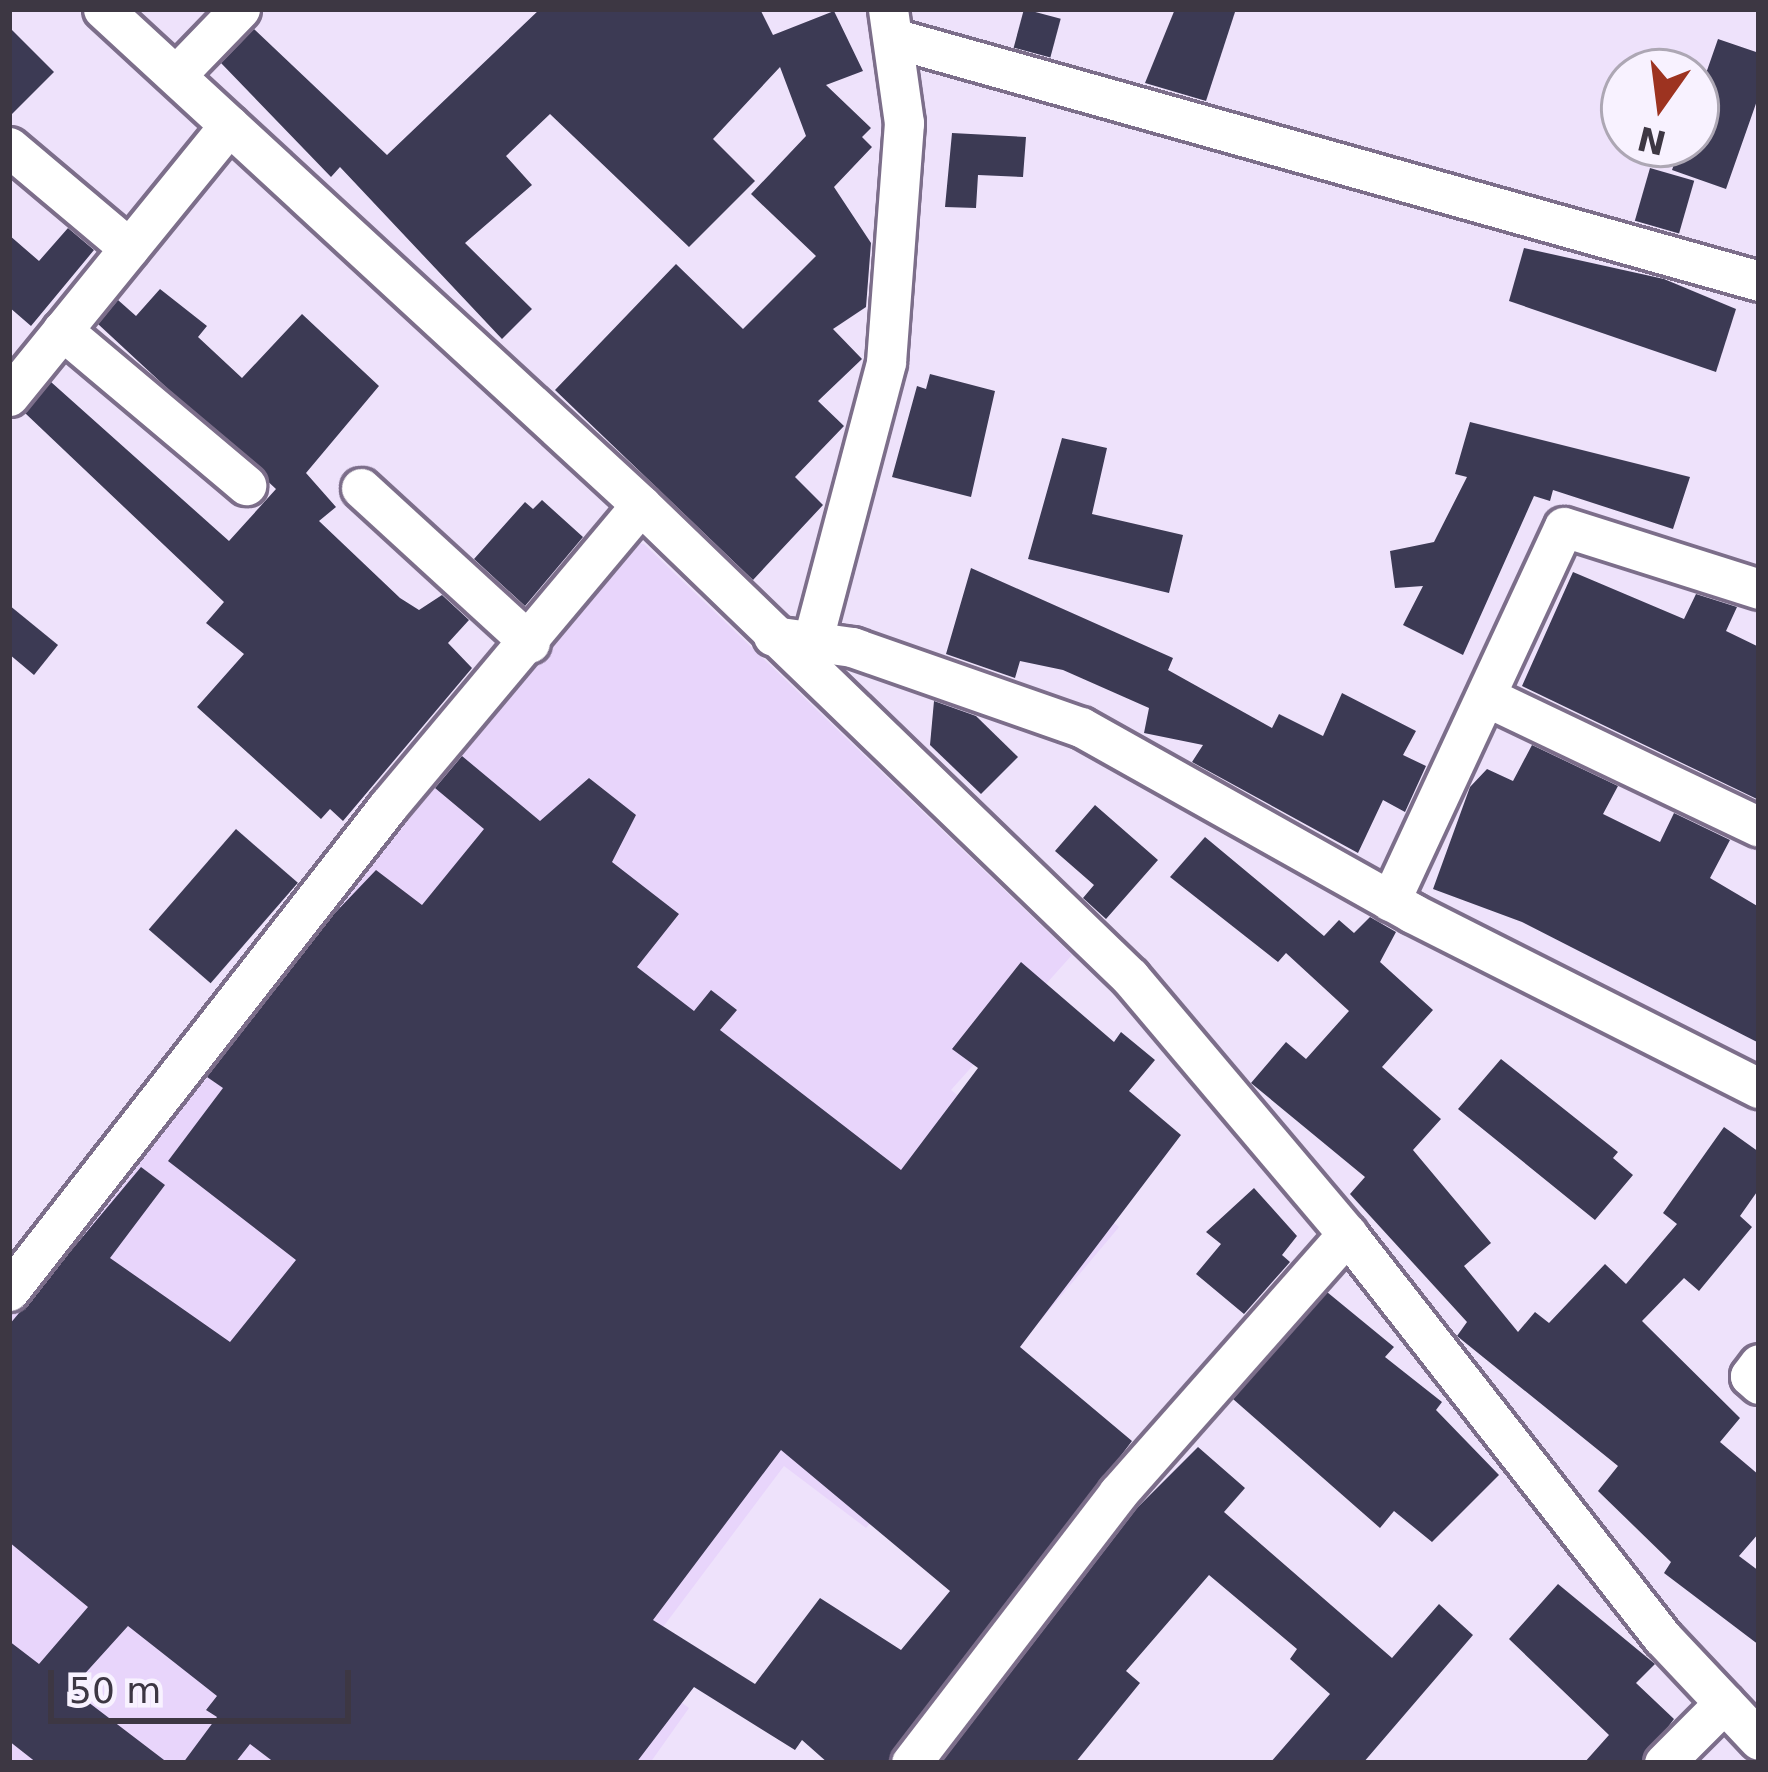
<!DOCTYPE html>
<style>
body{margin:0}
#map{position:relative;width:1768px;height:1772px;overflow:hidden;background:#eee2fb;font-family:"DejaVu Sans",sans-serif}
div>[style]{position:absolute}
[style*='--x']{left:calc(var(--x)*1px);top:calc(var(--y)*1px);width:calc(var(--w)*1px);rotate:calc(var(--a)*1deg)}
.built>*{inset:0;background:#e8d5fb}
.building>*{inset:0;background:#3c3a54;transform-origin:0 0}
.roads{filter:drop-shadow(3px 0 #7c6e8a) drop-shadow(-3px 0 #7c6e8a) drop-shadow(0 3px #7c6e8a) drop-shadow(0 -3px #7c6e8a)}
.minor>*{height:39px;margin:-19.5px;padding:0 19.5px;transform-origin:19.5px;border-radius:19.5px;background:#fff}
span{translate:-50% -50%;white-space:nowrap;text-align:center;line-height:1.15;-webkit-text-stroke:12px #f8f2ff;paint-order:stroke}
.frame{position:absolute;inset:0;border:12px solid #3d3743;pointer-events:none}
.north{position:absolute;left:1600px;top:48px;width:120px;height:120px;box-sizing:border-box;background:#f8f2ff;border:3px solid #ada7b4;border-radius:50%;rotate:194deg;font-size:33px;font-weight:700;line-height:48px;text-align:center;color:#3d3743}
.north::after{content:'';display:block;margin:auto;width:42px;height:54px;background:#9d3320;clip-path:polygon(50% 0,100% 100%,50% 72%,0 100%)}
.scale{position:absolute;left:48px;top:1670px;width:303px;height:54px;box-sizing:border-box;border:6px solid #3d3743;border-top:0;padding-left:15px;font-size:36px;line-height:42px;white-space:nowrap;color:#3d3743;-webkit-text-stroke:9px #f8f2ff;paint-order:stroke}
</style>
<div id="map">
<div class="built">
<i style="clip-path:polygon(626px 542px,644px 544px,1072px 955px,951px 1090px,1119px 1227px,866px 1528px,784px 1466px,633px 1667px,689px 1708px,650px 1763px,9px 1763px,9px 1313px)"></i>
</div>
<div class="building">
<i style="clip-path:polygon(540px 9px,760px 9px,773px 35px,834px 11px,863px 71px,826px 85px,871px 128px,862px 137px,872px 147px,834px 187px,871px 243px,866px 307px,833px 329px,862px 359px,818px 401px,844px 426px,795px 477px,823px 505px,753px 580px,555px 390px,676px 264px,743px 329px,816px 256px,751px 194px,806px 136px,780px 67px,713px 139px,755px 181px,689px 247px,550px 114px,506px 156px,532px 185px,465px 243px,532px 309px,502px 339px,340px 167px,331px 177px,221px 63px,254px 29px,387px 155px)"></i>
<i style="left:1024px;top:9px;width:38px;height:40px;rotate:15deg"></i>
<i style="clip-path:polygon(1175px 9px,1236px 9px,1206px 101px,1145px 83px)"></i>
<i style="clip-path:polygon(9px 27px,54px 72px,9px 117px)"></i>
<i style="clip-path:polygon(1718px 39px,1759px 53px,1759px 95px,1726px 189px,1672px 170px,1681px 144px,1696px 144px,1696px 102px)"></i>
<i style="clip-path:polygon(952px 133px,1026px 137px,1023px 177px,978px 175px,976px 208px,945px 207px)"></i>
<i style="left:1650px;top:168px;width:46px;height:55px;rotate:16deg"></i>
<i style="clip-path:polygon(68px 228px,94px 250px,31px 326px,9px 307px,9px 235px,39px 261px)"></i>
<i style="clip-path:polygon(1524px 248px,1664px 279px,1736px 309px,1716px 372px,1509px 301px)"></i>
<i style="clip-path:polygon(160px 289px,207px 326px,198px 337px,242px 378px,302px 314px,379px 386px,306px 473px,336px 507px,319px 521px,400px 598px,419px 610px,442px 595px,469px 620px,448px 643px,472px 668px,343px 821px,330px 809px,321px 819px,197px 707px,244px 654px,206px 623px,224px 602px,25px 413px,51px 382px,229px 541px,276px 489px,98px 324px,118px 300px,136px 316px)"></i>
<i style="clip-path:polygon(930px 374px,995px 391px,971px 497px,892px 477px,917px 386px,926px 389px)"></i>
<i style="clip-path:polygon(1470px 422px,1690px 477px,1673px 529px,1553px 490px,1550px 501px,1534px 496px,1463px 655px,1403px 625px,1423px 586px,1395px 588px,1390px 551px,1434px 542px,1467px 477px,1455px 474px)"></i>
<i style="clip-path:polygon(1062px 438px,1107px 448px,1092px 514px,1183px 535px,1169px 593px,1028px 559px)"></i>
<i style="clip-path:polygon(542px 500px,583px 537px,525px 606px,474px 559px,525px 502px,533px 509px)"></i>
<i style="clip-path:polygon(971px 568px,1173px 658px,1168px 670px,1272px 728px,1279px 714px,1323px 736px,1342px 693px,1416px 731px,1403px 755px,1426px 766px,1405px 812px,1383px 800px,1358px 853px,1192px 762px,1203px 745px,1144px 733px,1149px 708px,1063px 670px,1020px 661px,1015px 678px,946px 654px)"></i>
<i style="clip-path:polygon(1573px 572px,1684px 619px,1696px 594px,1737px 607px,1726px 631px,1759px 647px,1759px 800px,1522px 686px)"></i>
<i style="clip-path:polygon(9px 605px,58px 645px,34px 675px,9px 654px)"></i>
<i style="clip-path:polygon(934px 701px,976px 716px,1018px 757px,981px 794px,930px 745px)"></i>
<i style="clip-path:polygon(1532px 745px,1618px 786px,1603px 814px,1660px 842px,1674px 813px,1730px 840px,1710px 878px,1759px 907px,1759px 1043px,1522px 922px,1433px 889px,1470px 787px,1487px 769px,1513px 781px)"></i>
<i style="clip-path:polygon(evenodd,462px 756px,540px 821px,589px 778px,636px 815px,612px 862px,679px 914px,637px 967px,694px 1011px,711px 990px,737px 1010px,720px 1030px,901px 1170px,978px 1068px,952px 1049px,1021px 962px,1114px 1042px,1121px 1032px,1155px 1060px,1129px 1091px,1181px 1135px,1020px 1347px,1132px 1441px,887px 1763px,828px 1763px,802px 1740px,795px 1750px,694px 1687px,636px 1763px,275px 1763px,250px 1744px,235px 1763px,183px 1763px,217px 1717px,206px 1710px,217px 1696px,128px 1626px,71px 1689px,168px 1763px,37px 1763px,9px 1741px,9px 1641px,39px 1664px,88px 1607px,9px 1542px,9px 1325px,141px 1167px,165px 1185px,110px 1258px,230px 1342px,296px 1260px,168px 1161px,223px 1088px,207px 1077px,334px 914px,376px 870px,422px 905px,484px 829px,435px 788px,462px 756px,781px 1450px,950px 1591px,901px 1650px,820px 1598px,755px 1684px,653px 1620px,781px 1450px)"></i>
<i style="clip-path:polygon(1095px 805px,1158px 860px,1106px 919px,1083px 898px,1094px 885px,1055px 851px)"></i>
<i style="left:236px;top:829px;width:82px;height:133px;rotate:41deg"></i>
<i style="clip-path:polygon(1205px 837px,1324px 936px,1339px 920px,1354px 933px,1370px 917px,1396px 932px,1380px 962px,1433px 1010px,1382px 1067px,1441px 1119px,1413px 1150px,1491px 1243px,1464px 1266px,1518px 1332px,1535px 1312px,1549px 1323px,1605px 1264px,1626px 1284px,1677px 1224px,1663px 1213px,1724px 1127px,1759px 1152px,1759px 1189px,1740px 1216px,1752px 1227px,1699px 1291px,1684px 1278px,1642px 1321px,1740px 1418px,1720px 1442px,1759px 1475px,1759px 1533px,1739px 1556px,1759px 1571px,1759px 1645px,1664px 1573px,1671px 1562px,1598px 1491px,1618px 1466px,1457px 1336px,1467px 1322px,1350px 1194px,1365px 1177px,1251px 1083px,1286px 1042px,1306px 1059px,1349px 1011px,1286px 953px,1278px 962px,1170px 877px)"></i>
<i style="clip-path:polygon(1501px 1059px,1618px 1152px,1613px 1158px,1633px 1175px,1595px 1220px,1458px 1109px)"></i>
<i style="clip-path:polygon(1254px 1188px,1297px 1236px,1282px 1255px,1290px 1262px,1244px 1314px,1196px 1274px,1221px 1244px,1206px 1232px)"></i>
<i style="clip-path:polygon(1327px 1292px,1394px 1347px,1385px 1357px,1442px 1402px,1436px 1410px,1499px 1475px,1432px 1542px,1394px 1511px,1380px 1528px,1233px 1399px)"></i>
<i style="clip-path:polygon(1198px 1447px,1245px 1488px,1224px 1512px,1392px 1658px,1439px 1604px,1473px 1635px,1363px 1763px,1270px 1763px,1330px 1694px,1290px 1659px,1297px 1649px,1209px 1575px,1126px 1671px,1140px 1683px,1075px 1763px,941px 1763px,1137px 1508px)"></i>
<i style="clip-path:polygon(1558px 1584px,1655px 1664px,1636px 1683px,1674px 1719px,1641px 1763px,1584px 1763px,1609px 1735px,1509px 1639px)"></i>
</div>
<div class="roads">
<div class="minor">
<i style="--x:103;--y:9;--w:732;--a:42.67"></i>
<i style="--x:641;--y:505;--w:680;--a:43.99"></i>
<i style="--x:1130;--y:977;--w:336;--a:49.8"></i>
<i style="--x:1347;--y:1234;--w:512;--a:51.99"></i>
<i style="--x:1662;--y:1637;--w:141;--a:46.7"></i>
<i style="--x:893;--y:38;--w:899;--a:15.67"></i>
<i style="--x:176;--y:75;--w:92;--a:-45.9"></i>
<i style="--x:9;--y:147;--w:157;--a:40.1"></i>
<i style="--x:62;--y:330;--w:241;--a:40.1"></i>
<i style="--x:9;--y:396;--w:349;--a:-50.9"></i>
<i style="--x:361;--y:488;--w:229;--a:42.5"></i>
<i style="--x:773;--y:636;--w:80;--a:7.9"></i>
<i style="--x:852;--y:647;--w:243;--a:19.3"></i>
<i style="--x:1081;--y:727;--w:380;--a:29.3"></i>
<i style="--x:1412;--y:913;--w:389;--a:26.8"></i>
<i style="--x:813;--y:639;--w:286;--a:-75.2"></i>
<i style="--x:886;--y:362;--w:240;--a:-85.7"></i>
<i style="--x:904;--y:123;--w:115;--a:-98"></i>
<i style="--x:1489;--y:698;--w:299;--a:25.5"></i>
<i style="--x:1390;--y:901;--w:412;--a:-65.1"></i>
<i style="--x:1564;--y:527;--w:205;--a:17.6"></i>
<i style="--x:9;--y:1291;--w:616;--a:-51.99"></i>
<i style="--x:388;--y:806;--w:393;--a:-50"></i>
<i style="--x:1759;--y:1364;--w:15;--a:127"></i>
<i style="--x:1750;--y:1376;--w:12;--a:42"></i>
<i style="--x:911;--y:1763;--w:340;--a:-52.5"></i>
<i style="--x:1118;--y:1493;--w:346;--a:-48.5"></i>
<i style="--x:1664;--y:1763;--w:85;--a:-45"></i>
</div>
</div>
<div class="frame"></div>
<div class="north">N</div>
<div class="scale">50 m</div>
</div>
